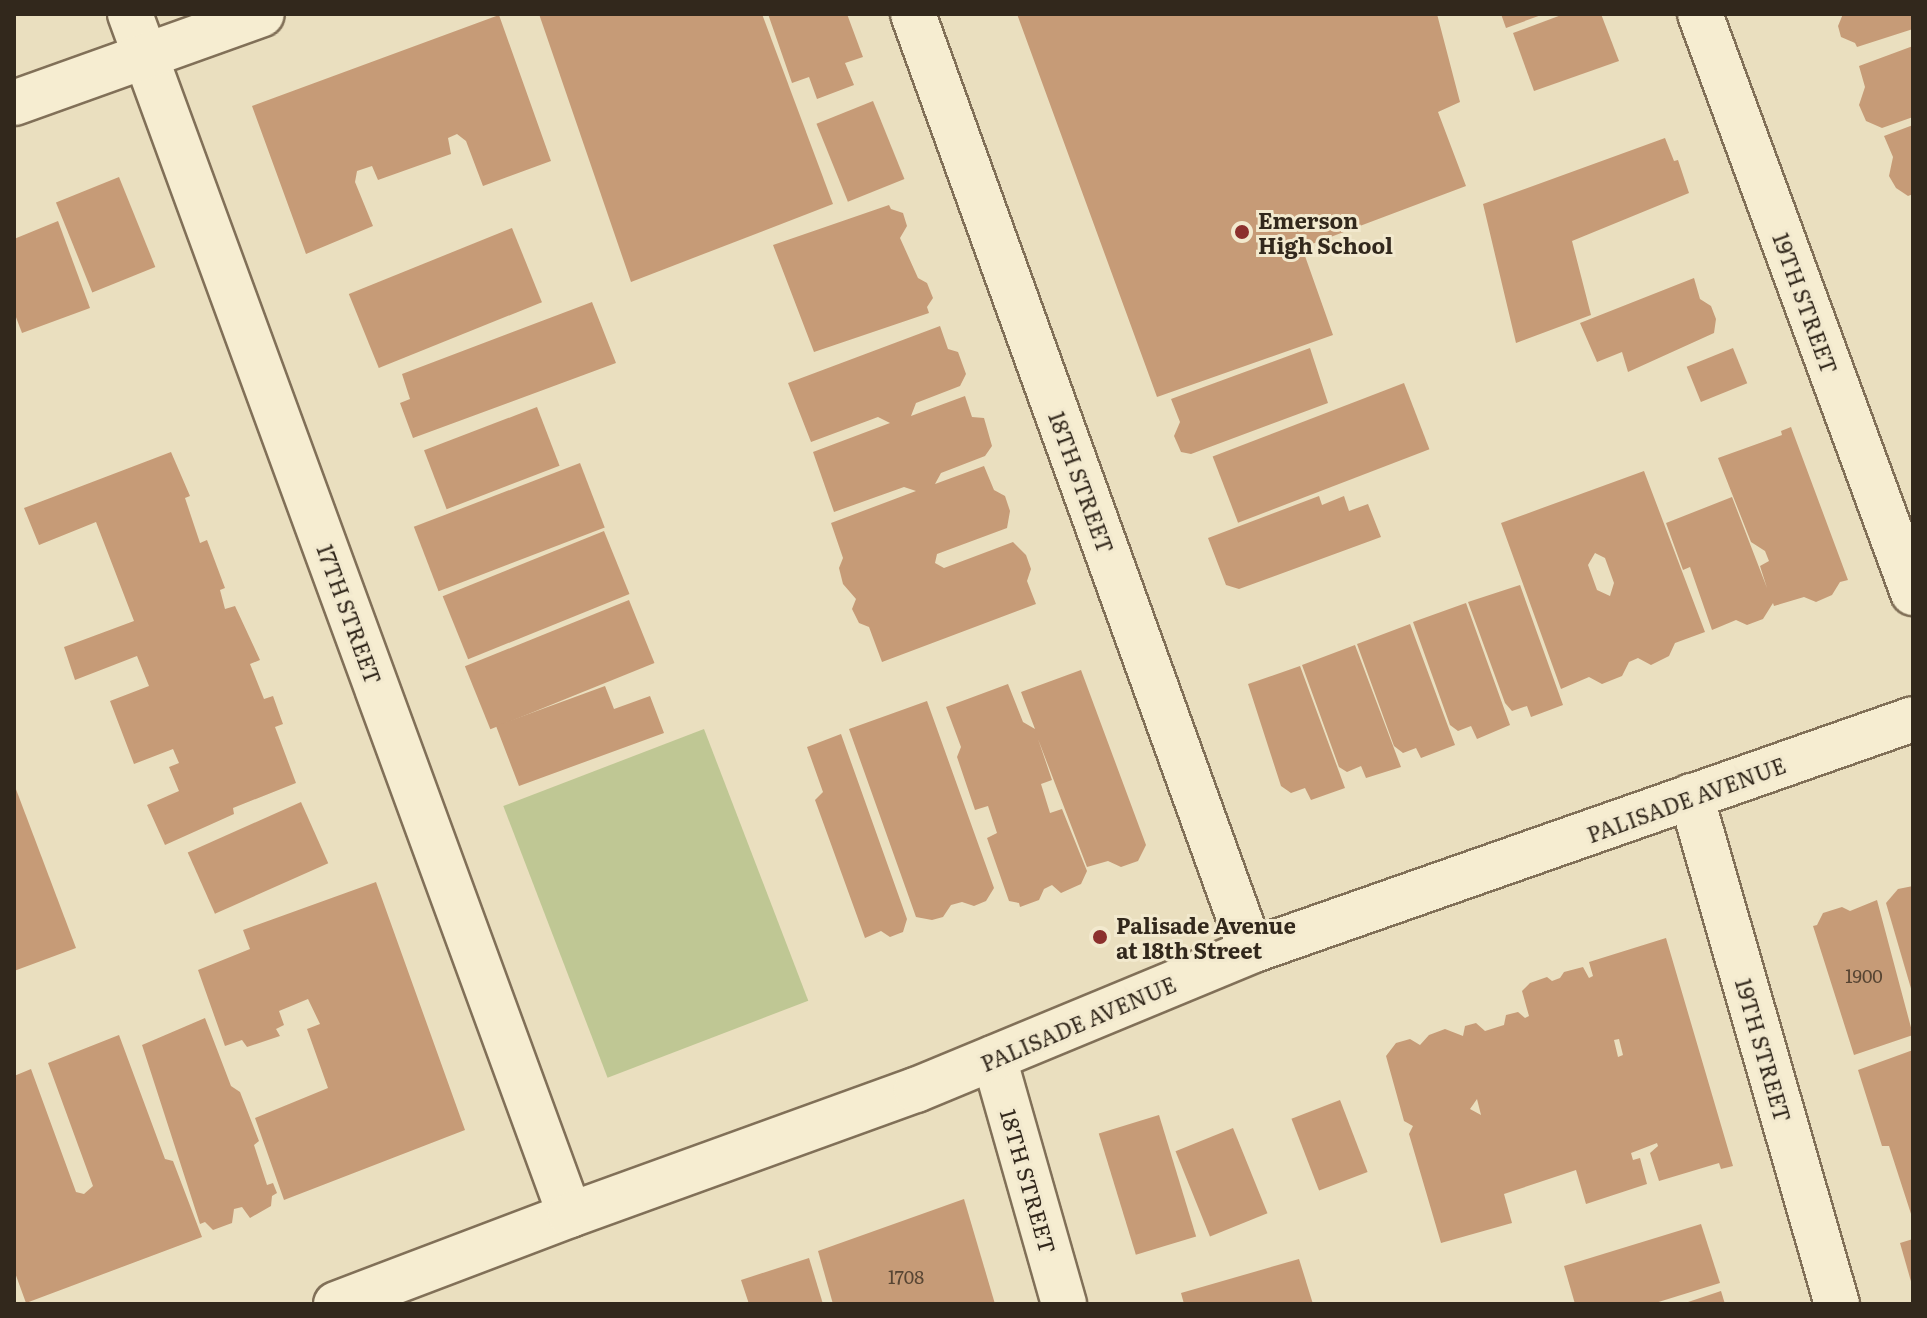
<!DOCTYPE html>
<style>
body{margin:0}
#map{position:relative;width:1927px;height:1318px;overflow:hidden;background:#eadfbf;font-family:Literata,serif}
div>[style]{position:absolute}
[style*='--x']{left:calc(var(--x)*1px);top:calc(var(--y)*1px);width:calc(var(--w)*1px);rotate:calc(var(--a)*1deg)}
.green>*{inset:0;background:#bfc794;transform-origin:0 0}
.building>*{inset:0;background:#c69b77;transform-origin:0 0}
.roads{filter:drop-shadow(2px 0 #817058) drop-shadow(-2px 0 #817058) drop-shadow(0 2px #817058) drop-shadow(0 -2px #817058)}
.minor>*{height:44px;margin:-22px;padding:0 22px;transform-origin:22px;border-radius:22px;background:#f6edd1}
.tertiary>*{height:44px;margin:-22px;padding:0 22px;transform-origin:22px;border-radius:22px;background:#f6edd1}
.secondary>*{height:44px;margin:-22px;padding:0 22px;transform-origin:22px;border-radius:22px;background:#f6edd1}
.dots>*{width:22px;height:22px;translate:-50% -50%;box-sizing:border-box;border:4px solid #f2e9ce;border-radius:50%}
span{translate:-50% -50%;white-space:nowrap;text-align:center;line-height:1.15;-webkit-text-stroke:6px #f2e9ce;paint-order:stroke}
.number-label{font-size:18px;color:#574533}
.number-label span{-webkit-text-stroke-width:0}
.poi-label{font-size:22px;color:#32281c;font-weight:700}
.left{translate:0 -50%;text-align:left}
.street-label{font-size:22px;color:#32281c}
.frame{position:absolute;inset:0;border:16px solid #32281c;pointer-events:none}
</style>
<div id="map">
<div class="green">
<i style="left:704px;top:729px;width:291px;height:215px;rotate:69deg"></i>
</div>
<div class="building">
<i style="clip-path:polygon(539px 14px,762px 14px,833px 204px,631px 282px)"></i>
<i style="clip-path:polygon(768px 14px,847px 14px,863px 57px,845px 63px,854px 85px,817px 99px,809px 77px,792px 83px)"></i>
<i style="clip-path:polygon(1017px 14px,1437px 14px,1460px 102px,1438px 112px,1466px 186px,1312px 244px,1305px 256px,1333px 335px,1157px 397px)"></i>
<i style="clip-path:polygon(1501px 14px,1544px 14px,1506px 28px)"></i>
<i style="clip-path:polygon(1564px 14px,1601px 14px,1619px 61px,1534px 91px,1513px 33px)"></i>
<i style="clip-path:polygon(1843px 14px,1913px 14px,1913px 29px,1857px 47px,1855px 43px,1841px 37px,1838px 26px)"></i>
<i style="clip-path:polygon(499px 15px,551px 161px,483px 186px,466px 141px,457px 134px,448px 138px,451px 154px,378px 180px,372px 166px,357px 171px,355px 182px,373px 226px,306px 254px,252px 106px)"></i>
<i style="clip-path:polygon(1913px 46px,1913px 117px,1882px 128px,1866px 121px,1859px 105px,1865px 87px,1859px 66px)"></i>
<i style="left:873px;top:101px;width:84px;height:61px;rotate:68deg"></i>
<i style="clip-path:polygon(1913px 125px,1913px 194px,1908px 196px,1896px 188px,1889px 176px,1893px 157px,1884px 136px)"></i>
<i style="clip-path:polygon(1665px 138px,1674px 161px,1678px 160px,1689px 193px,1572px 241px,1591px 315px,1516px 343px,1483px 204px)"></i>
<i style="left:119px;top:177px;width:97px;height:68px;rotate:68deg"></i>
<i style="clip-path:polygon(889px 205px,891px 209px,903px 213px,907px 226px,900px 238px,918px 278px,927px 283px,933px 298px,927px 307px,929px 313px,814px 352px,773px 245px)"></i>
<i style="clip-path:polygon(58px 221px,90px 308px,22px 333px,14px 312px,14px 239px)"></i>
<i style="left:512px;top:228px;width:80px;height:176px;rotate:68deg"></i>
<i style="clip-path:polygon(1694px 278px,1700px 299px,1711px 306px,1716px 319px,1714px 333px,1628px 372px,1622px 352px,1597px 362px,1580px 323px)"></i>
<i style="clip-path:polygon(592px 302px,616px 363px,413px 438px,400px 403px,410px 399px,402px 374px)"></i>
<i style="clip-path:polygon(940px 326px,948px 349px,958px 352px,966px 374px,960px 386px,916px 403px,911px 416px,965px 396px,972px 417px,984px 418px,992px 446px,985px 456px,941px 473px,935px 484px,984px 466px,994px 490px,1005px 496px,1010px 511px,1007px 528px,937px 554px,935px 563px,944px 568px,1013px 542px,1026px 555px,1031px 569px,1027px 581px,1036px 604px,882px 662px,869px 627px,859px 623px,852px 609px,856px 599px,843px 584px,839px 568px,843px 558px,831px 523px,916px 491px,904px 487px,834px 512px,813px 452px,890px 423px,878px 417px,811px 442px,788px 383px)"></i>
<i style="clip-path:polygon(1310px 348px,1328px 403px,1191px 454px,1181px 452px,1174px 436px,1180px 422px,1171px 399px)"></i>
<i style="left:1733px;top:348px;width:38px;height:50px;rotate:68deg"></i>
<i style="left:1404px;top:383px;width:71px;height:205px;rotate:69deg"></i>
<i style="left:537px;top:407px;width:63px;height:121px;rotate:69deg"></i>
<i style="clip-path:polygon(1791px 427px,1848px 580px,1840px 582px,1832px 595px,1816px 602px,1804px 597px,1774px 606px,1773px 603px,1763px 619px,1747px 625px,1736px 620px,1712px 630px,1690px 567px,1683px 570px,1666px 523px,1732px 497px,1767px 588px,1760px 566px,1769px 561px,1765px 551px,1751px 542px,1718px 458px,1782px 435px,1781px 431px)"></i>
<i style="clip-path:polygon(171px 452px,190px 496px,185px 498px,200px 543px,207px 540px,225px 588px,220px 590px,225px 609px,235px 606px,260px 660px,250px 664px,264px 699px,273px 696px,283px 724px,275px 727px,296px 783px,233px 808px,234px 814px,165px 845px,147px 805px,179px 791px,169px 767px,179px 763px,173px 749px,134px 764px,110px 701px,149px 686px,137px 656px,75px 680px,64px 647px,134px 621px,96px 522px,39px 545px,24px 508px)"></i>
<i style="left:580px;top:463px;width:69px;height:178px;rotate:69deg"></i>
<i style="clip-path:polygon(evenodd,1644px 471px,1705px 632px,1675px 643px,1669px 656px,1651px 665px,1638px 658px,1629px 662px,1622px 676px,1602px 684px,1589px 677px,1561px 689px,1501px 523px,1644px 471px,1595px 553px,1605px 558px,1614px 583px,1610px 596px,1597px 590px,1588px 565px,1595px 553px)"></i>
<i style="clip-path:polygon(1319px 496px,1322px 505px,1344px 496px,1349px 511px,1368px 504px,1381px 537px,1239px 589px,1226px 585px,1208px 538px)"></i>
<i style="left:604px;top:531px;width:68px;height:174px;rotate:68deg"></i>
<i style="clip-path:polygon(1520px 585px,1563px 705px,1531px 717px,1527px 706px,1512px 711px,1505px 703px,1468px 602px)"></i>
<i style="left:629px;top:600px;width:68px;height:177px;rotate:68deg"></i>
<i style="clip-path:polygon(1466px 603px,1510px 725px,1477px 739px,1471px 726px,1458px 731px,1450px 725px,1413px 622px)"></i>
<i style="clip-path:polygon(1410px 624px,1455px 745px,1421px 758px,1416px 748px,1403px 753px,1394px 746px,1357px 644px)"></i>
<i style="clip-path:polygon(1355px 645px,1401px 767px,1366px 778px,1361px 766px,1347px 772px,1339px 767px,1302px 665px)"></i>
<i style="clip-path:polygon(1300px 666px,1345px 788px,1311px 800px,1305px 788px,1291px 793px,1281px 786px,1248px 684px)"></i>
<i style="clip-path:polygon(1081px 670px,1146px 845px,1138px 861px,1121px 867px,1108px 861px,1087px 867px,1038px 739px,1052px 780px,1041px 784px,1050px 813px,1062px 809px,1087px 871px,1081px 884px,1061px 893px,1052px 885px,1044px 889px,1039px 900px,1020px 907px,1019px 903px,1009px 901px,987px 838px,997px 833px,988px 806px,975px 810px,957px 757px,961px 747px,946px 707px,1008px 684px,1023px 722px,1035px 729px,1021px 692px)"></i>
<i style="clip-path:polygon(605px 686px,614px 709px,650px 696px,664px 733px,519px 786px,496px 726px)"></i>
<i style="clip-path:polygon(927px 701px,994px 888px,986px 901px,974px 906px,962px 902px,951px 905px,943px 917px,932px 920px,916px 917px,849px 729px)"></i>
<i style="clip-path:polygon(841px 734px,907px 919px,903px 932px,890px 937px,881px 931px,865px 938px,815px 800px,823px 792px,807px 747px)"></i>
<i style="clip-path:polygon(14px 784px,76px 948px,14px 971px)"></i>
<i style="left:301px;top:802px;width:67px;height:124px;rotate:66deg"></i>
<i style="clip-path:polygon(376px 882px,465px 1130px,284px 1200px,255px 1118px,328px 1088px,307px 1029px,320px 1024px,308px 999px,279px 1011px,284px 1025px,276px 1029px,280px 1036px,247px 1047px,242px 1040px,225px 1046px,198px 970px,250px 949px,243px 930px)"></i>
<i style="clip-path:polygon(1913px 886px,1913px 992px,1912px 992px,1886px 903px,1898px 889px)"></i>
<i style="clip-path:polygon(1877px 900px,1913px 1035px,1854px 1055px,1813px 926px,1817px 925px,1823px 913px,1842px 907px,1850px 911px)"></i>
<i style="clip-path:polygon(evenodd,1666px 938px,1733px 1166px,1721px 1169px,1719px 1163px,1659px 1181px,1650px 1153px,1658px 1146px,1657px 1143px,1631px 1153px,1633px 1160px,1640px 1158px,1647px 1184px,1586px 1204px,1576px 1170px,1504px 1194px,1512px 1223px,1441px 1243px,1409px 1134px,1413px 1126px,1404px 1121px,1386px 1056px,1396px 1043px,1410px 1039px,1420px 1045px,1429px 1035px,1445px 1029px,1463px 1036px,1465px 1026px,1476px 1023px,1485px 1031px,1504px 1025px,1506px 1015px,1518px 1012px,1525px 1018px,1529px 1016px,1522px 991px,1530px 983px,1547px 977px,1552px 981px,1560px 978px,1564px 972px,1583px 967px,1589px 978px,1593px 976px,1589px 962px,1666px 938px,1619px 1039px,1623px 1055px,1618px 1057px,1614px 1040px,1619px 1039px,1666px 938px,1477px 1099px,1481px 1115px,1470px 1109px,1477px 1099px)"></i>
<i style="clip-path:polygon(205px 1018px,231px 1086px,240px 1092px,259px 1141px,254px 1145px,267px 1185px,273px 1183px,277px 1193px,272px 1196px,271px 1206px,250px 1218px,242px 1207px,234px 1209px,232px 1223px,213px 1230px,205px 1222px,200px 1224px,142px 1045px)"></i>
<i style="clip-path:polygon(119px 1035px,165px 1159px,173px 1161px,202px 1237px,26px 1303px,14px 1270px,14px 1076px,31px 1069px,76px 1192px,84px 1194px,93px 1186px,48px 1063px)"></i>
<i style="clip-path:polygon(1913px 1050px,1913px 1217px,1912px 1217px,1889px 1146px,1882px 1146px,1858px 1070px)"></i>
<i style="left:1340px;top:1100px;width:77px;height:52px;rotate:69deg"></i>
<i style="left:1159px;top:1115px;width:127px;height:63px;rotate:73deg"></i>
<i style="left:1233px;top:1128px;width:92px;height:62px;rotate:68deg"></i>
<i style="clip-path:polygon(964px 1199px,995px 1304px,833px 1304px,818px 1251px)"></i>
<i style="clip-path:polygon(1701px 1224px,1720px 1283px,1652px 1304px,1575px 1304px,1564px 1266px)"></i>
<i style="clip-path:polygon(1913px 1239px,1913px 1285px,1912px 1285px,1900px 1243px)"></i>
<i style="clip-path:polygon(809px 1258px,823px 1304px,749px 1304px,741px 1280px)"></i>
<i style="clip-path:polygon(1299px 1259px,1313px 1304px,1184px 1304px,1181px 1293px)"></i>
<i style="clip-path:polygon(1721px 1291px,1725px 1304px,1685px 1304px,1685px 1303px)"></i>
</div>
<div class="roads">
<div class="minor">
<i style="--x:130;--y:14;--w:1279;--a:69.88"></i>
<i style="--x:913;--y:14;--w:996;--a:70.16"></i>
<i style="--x:1700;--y:14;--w:617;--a:69.8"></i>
<i style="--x:1691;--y:796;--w:529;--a:73.97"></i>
</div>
<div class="tertiary">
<i style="--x:14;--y:103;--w:263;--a:-19.7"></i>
</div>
<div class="secondary">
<i style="--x:994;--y:1058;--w:256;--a:74.1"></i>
<i style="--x:336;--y:1304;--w:250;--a:-20.8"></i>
<i style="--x:570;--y:1215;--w:368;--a:-19.9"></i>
<i style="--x:916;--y:1090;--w:363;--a:-22.5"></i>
<i style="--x:1251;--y:951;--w:701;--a:-19.31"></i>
</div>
</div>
<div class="dots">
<i style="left:1242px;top:232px;background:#8c302d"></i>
<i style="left:1100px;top:937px;background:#8c302d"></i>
</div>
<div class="number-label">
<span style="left:1864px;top:976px">1900</span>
<span style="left:906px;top:1277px">1708</span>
</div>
<div class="poi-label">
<span class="left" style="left:1258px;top:232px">Emerson<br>High School</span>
<span class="left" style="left:1116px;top:937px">Palisade Avenue<br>at 18th Street</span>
</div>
<div class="street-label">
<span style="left:1806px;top:303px;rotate:70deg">19TH STREET</span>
<span style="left:1082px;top:482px;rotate:70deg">18TH STREET</span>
<span style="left:350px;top:614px;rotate:70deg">17TH STREET</span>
<span style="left:1686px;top:799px;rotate:-20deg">PALISADE AVENUE</span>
<span style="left:1078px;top:1023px;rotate:-23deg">PALISADE AVENUE</span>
<span style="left:1764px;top:1050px;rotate:74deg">19TH STREET</span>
<span style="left:1029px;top:1181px;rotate:74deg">18TH STREET</span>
</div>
<div class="frame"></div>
</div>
